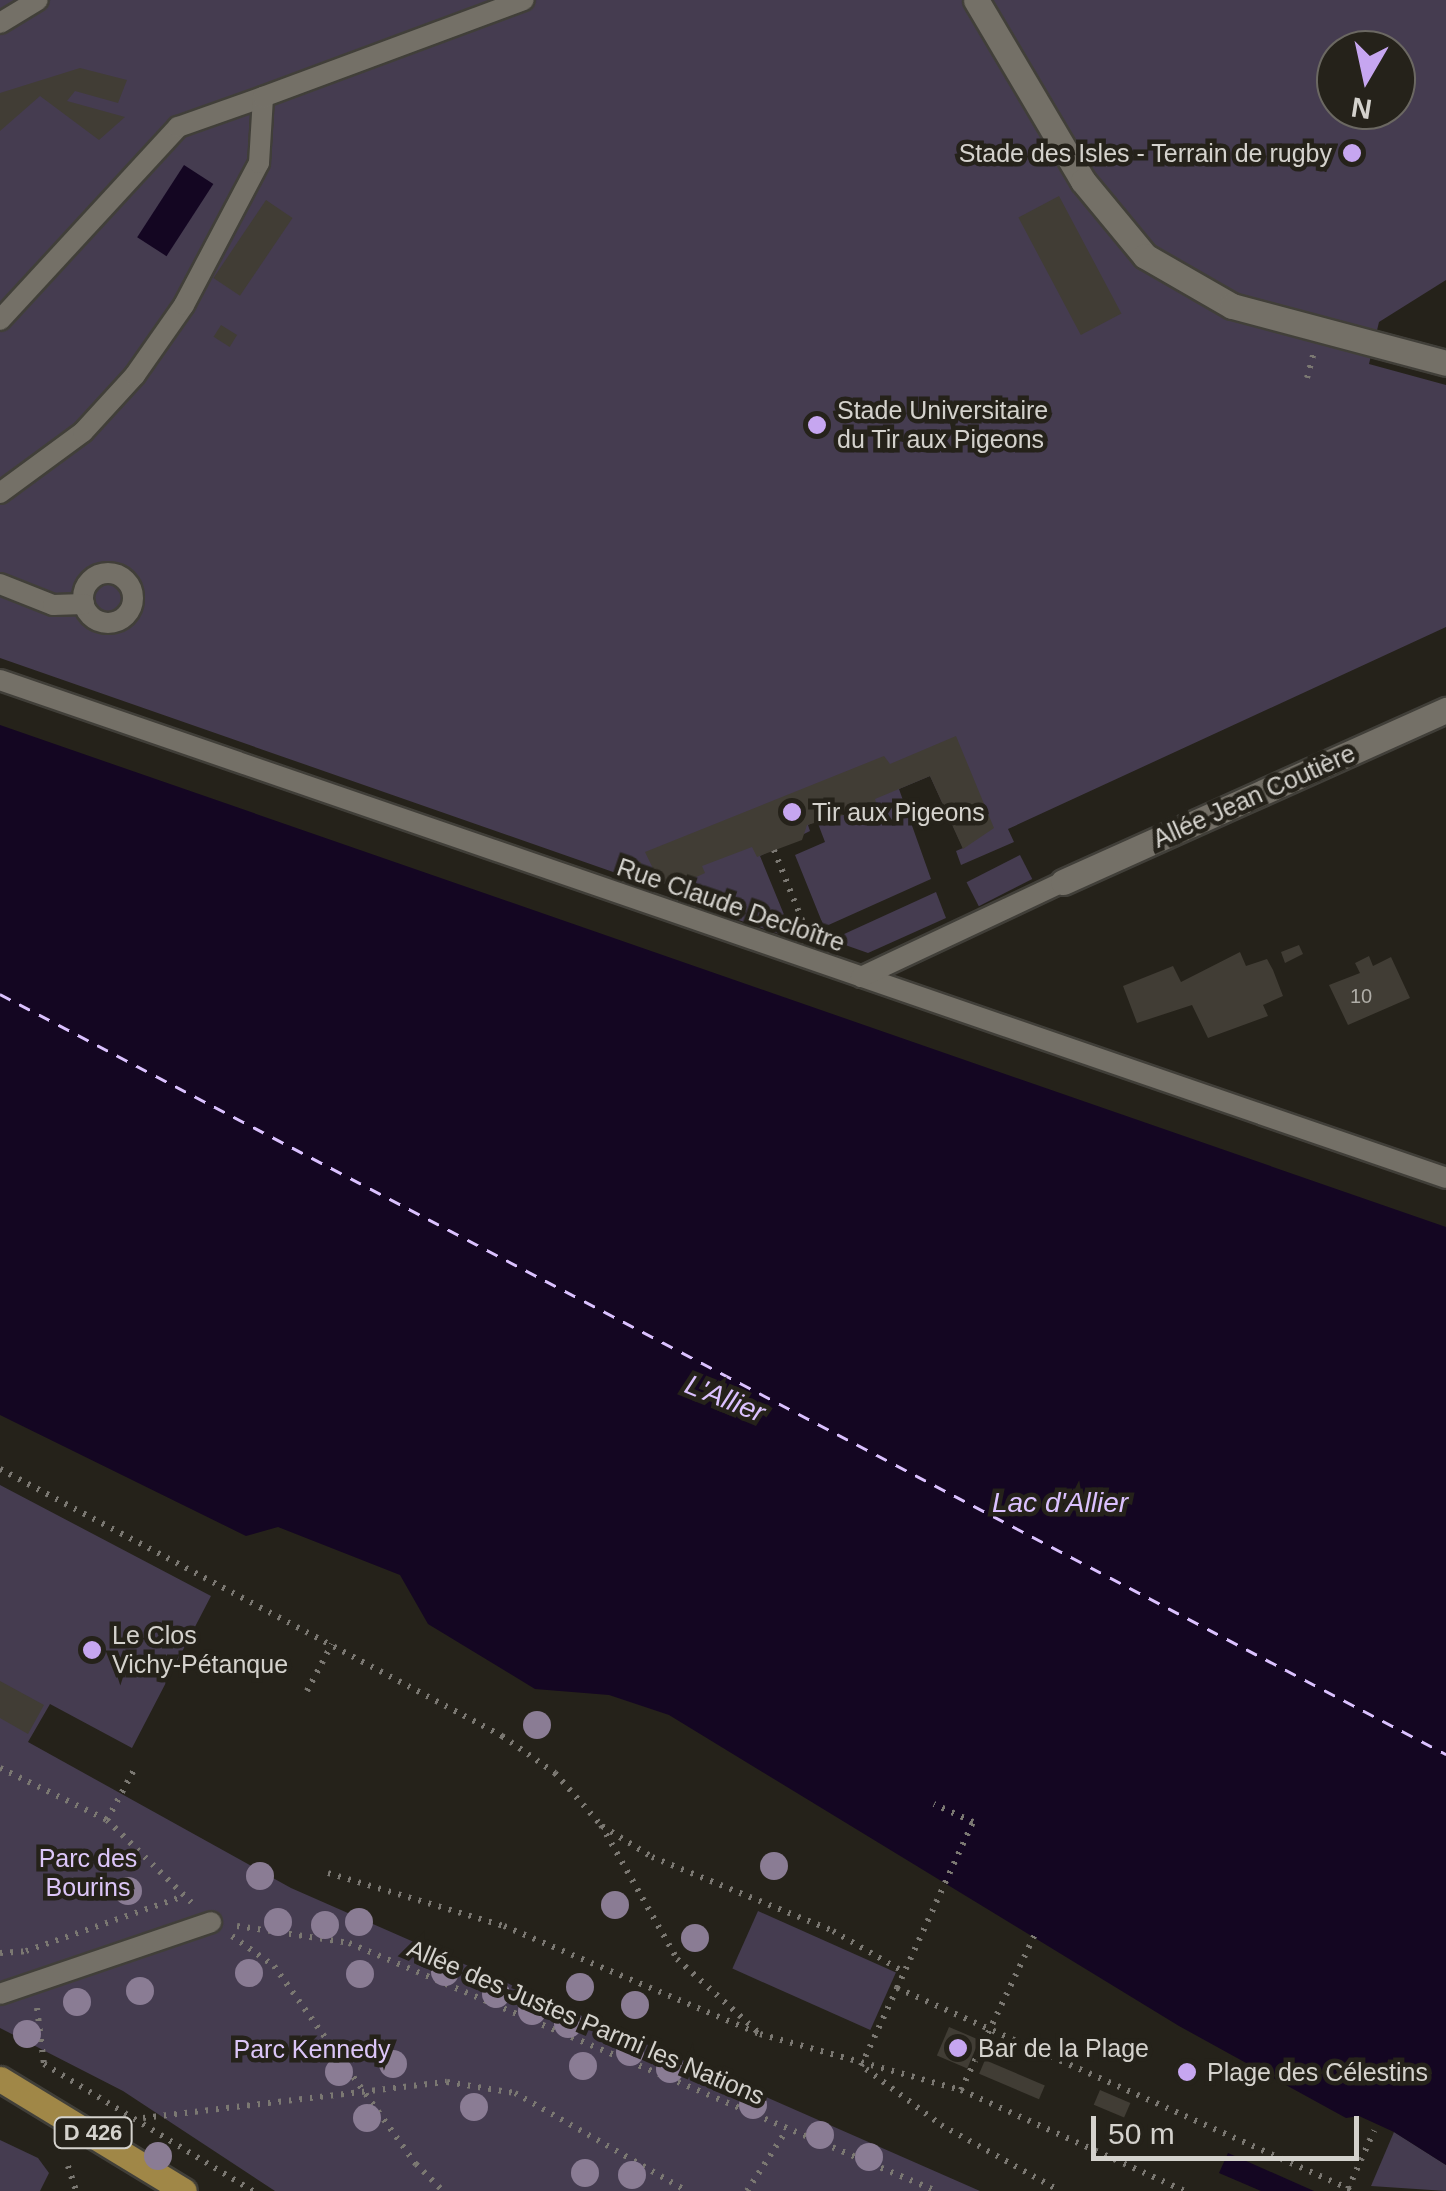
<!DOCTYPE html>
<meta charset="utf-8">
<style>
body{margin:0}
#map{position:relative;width:1446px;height:2191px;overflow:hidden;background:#25221a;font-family:Helvetica,sans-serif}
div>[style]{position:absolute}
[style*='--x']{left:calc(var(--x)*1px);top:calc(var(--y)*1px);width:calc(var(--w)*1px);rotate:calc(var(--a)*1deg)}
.green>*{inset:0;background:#453c50;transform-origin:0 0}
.water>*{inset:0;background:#140622;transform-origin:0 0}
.ferry>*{height:2.5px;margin-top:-1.25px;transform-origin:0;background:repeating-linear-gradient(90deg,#dbc1ff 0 12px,transparent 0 22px)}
.building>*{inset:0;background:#413d35;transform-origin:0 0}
.path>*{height:6px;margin-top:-3px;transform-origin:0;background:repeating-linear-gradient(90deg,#7b7872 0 2.5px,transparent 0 10.5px)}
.roads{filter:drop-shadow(2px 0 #413f39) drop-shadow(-2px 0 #413f39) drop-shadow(0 2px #413f39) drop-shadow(0 -2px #413f39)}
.service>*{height:20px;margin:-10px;padding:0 10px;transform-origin:10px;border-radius:10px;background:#747067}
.service>.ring{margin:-10px;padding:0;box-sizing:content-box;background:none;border:20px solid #747067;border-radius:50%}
.minor>*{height:25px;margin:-12.5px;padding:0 12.5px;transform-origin:12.5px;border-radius:12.5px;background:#747067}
.primary>*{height:25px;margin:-12.5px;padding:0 12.5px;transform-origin:12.5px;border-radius:12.5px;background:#a08747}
.trees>*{width:28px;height:28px;margin:-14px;border-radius:50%;background:#8a7c94}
.dots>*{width:28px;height:28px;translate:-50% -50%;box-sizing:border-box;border:5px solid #25221a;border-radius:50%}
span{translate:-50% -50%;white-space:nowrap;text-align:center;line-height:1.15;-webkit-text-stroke:9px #25221a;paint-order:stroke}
.number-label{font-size:20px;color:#afada7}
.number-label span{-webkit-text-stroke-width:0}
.shield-label span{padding:2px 8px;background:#25221a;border:2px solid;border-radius:8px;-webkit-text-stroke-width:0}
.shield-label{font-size:22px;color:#d4d2cd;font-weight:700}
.poi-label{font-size:25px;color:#d4d2cd}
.right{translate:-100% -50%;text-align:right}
.left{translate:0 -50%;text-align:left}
.street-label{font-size:25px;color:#d4d2cd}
.park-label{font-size:25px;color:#dcc6f8}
.water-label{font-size:28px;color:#dbc1ff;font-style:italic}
.north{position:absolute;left:1316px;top:30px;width:100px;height:100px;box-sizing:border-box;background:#25221a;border:2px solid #6b6862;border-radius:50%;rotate:189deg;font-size:28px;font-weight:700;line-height:40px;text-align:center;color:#d4d2cd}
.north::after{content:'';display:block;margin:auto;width:35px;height:45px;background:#c6a6f0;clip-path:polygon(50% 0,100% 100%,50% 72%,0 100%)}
.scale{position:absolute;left:1091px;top:2116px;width:268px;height:45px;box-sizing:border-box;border:5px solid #d4d2cd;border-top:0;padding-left:12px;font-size:30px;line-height:35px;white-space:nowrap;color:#d4d2cd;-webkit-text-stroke:8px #25221a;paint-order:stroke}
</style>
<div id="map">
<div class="green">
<i style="clip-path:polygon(evenodd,0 0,1446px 0,1446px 280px,1379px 322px,1369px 364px,1446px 385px,1446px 627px,1008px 829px,1014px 842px,961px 865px,956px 851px,963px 848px,930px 776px,899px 789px,931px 879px,824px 927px,795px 855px,825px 842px,817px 821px,808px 825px,810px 831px,760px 856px,785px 917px,779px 934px,686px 902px,677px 878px,661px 885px,636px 880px,0 658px,0 0,1336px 50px,1396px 50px,1396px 110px,1336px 110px,1336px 50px)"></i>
<i style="left:1020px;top:855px;width:27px;height:60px;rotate:63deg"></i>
<i style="clip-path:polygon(936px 892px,946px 918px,868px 953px,831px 940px)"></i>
<i style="clip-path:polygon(0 1485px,211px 1596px,132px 1748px,50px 1704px,28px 1742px,291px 1888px,980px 2191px,275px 2191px,123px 2091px,0 2028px)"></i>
<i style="left:758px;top:1911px;width:151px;height:63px;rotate:24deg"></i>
<i style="clip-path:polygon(1394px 2132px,1446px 2165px,1446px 2191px,1371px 2186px)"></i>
<i style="clip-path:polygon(0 2140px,38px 2158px,49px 2173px,40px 2191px,0 2191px)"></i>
</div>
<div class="water">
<i style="left:184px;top:165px;width:35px;height:86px;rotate:33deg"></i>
<i style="clip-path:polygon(0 725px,1446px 1227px,1446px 2165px,1394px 2132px,1359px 2116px,1346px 2118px,1179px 2026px,669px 1715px,609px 1695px,535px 1689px,428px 1624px,400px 1575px,278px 1527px,246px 1536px,0 1415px)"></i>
<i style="clip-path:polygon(1228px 2153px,1314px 2191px,1261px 2191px,1219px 2173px)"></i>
</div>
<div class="ferry">
<i style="--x:0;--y:994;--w:1634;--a:27.73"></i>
</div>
<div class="building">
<i style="clip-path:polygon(80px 68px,127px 80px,118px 103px,75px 91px,67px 101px,125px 117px,99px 140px,40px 96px,0 131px,0 93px)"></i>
<i style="left:1059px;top:196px;width:133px;height:46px;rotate:62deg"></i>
<i style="left:266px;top:200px;width:32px;height:94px;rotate:34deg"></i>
<i style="left:221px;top:325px;width:19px;height:14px;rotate:32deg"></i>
<i style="clip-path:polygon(956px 736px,994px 828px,963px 849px,930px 776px,875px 799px,877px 806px,807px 825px,802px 840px,757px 857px,752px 847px,702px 866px,705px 873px,681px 884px,677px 878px,661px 885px,645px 852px,884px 756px,890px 764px)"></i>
<i style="left:621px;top:856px;width:21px;height:18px;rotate:17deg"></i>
<i style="clip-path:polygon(1299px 945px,1303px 954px,1285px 963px,1281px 952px)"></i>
<i style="clip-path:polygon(1240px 952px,1246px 966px,1267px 959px,1273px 970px,1283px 996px,1263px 1005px,1268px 1016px,1208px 1038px,1192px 1005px,1137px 1023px,1123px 986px,1173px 966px,1181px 982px)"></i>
<i style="clip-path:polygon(1369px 956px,1373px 966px,1391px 957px,1410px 998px,1348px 1025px,1329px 985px,1360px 973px,1355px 963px)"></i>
<i style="clip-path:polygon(0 1681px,44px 1705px,28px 1734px,0 1718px)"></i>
<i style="left:949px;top:2027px;width:33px;height:31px;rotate:23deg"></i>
<i style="left:985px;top:2060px;width:65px;height:15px;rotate:23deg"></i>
<i style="left:1100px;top:2090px;width:33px;height:16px;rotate:23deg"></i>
</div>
<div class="path">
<i style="--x:1307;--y:378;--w:24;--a:-75"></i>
<i style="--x:774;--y:850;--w:86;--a:68.2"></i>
<i style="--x:0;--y:1469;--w:569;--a:28.01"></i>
<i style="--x:502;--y:1736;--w:65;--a:34.9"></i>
<i style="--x:555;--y:1773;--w:69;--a:48.5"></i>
<i style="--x:601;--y:1825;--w:154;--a:60.4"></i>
<i style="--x:677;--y:1959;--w:112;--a:42.1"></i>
<i style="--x:307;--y:1691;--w:53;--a:-62"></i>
<i style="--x:0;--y:1768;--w:119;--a:25.9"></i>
<i style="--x:107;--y:1820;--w:119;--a:44.3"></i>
<i style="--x:107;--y:1820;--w:59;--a:-61.7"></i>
<i style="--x:602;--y:1826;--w:59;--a:31.8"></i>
<i style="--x:652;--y:1857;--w:196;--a:22.2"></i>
<i style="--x:833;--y:1931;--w:82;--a:30"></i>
<i style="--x:328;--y:1873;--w:184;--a:16.8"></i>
<i style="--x:504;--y:1926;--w:278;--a:22.9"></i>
<i style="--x:760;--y:2034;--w:209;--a:15.6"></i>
<i style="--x:961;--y:2090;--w:246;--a:24.3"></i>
<i style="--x:237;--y:1926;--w:113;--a:8.6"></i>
<i style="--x:349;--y:1943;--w:637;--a:22.9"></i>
<i style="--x:232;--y:1936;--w:52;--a:35.5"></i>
<i style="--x:274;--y:1966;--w:244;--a:54.4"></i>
<i style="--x:416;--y:2164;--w:38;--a:45"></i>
<i style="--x:0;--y:1953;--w:26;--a:-4"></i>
<i style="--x:26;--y:1951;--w:167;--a:-19.2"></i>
<i style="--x:897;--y:1988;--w:183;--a:-65.4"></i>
<i style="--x:973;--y:1822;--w:43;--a:-155.2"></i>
<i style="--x:37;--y:2008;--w:56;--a:82.9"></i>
<i style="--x:44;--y:2064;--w:245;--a:31.3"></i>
<i style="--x:861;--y:2066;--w:86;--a:-65.2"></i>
<i style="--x:897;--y:1988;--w:500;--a:23.95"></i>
<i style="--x:866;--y:2069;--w:94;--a:36.7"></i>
<i style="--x:941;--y:2125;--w:136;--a:29"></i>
<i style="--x:961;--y:2090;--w:173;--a:-64.6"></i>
<i style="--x:143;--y:2118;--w:306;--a:-6.8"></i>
<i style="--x:447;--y:2082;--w:69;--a:9.2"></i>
<i style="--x:515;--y:2093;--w:198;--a:29.7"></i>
<i style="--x:68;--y:2166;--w:26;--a:72"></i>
<i style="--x:1348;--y:2189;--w:64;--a:-65.9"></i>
<i style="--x:747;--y:2191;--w:72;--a:-57"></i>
</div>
<div class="roads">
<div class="service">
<i style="--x:0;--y:23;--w:44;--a:-31.2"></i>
<i style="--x:0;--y:320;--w:263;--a:-47.3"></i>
<i style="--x:178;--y:127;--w:90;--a:-19.4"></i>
<i style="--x:0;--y:493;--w:103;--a:-36.3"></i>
<i style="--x:83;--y:432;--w:77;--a:-47.6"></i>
<i style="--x:135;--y:375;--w:85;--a:-55"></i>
<i style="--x:184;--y:305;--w:161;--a:-62.2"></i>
<i style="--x:259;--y:163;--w:66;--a:-86.5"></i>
<i style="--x:263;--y:97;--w:278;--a:-20.4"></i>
<i class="ring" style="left:83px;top:573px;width:30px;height:30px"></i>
<i style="--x:0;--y:584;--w:57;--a:21.6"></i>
<i style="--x:53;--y:605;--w:31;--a:-2"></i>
<i style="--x:0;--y:680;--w:1529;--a:19"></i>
<i style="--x:861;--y:977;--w:223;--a:-25.2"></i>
<i style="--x:0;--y:1994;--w:223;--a:-18.8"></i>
</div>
<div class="minor">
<i style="--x:976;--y:0;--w:210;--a:59.4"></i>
<i style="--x:1083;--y:181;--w:97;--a:50.4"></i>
<i style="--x:1145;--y:256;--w:100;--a:29.9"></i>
<i style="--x:1232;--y:306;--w:221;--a:14.9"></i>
<i style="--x:1063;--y:882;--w:420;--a:-24.2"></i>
</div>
<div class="primary">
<i style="--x:0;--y:2079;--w:215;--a:31.3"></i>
</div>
</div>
<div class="trees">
<i style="left:537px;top:1725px"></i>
<i style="left:774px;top:1866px"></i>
<i style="left:260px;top:1876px"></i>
<i style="left:128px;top:1891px"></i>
<i style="left:615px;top:1905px"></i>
<i style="left:278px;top:1922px"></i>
<i style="left:359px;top:1922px"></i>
<i style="left:325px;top:1925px"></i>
<i style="left:695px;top:1938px"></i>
<i style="left:445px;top:1972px"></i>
<i style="left:249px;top:1973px"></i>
<i style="left:360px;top:1974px"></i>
<i style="left:580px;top:1987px"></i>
<i style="left:140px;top:1991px"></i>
<i style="left:496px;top:1994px"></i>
<i style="left:77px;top:2002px"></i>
<i style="left:635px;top:2005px"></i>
<i style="left:532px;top:2011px"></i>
<i style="left:568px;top:2024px"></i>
<i style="left:27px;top:2034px"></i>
<i style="left:630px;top:2052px"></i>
<i style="left:393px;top:2064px"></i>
<i style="left:583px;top:2066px"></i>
<i style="left:670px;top:2069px"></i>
<i style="left:339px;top:2072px"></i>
<i style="left:753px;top:2105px"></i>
<i style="left:474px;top:2107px"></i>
<i style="left:367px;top:2118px"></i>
<i style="left:820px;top:2135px"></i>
<i style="left:158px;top:2156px"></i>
<i style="left:869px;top:2157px"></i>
<i style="left:585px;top:2173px"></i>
<i style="left:632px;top:2175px"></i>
</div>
<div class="dots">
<i style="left:1352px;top:153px;background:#c6a6f0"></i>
<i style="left:817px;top:425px;background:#c6a6f0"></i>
<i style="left:792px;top:812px;background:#c6a6f0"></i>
<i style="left:92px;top:1650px;background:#c6a6f0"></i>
<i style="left:958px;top:2048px;background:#c6a6f0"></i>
<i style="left:1187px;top:2072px;background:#c6a6f0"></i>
</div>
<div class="number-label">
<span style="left:1361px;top:996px">10</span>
</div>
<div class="shield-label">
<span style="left:93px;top:2133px">D 426</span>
</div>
<div class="poi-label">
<span class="right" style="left:1332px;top:153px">Stade des Isles - Terrain de rugby</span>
<span class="left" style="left:837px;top:425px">Stade Universitaire<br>du Tir aux Pigeons</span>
<span class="left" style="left:812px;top:812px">Tir aux Pigeons</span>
<span class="left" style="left:112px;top:1650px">Le Clos<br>Vichy-Pétanque</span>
<span class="left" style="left:978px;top:2048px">Bar de la Plage</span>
<span class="left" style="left:1207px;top:2072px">Plage des Célestins</span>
</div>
<div class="street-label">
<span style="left:1254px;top:796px;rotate:-24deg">Allée Jean Coutière</span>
<span style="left:731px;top:905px;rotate:19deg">Rue Claude Decloître</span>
<span style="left:586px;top:2022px;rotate:23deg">Allée des Justes Parmi les Nations</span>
</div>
<div class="park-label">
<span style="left:88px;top:1873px">Parc des<br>Bourins</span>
<span style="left:312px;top:2049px">Parc Kennedy</span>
</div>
<div class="water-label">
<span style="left:725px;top:1399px;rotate:22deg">L'Allier</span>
<span style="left:1060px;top:1503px">Lac d'Allier</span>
</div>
<div class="north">N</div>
<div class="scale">50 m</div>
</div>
